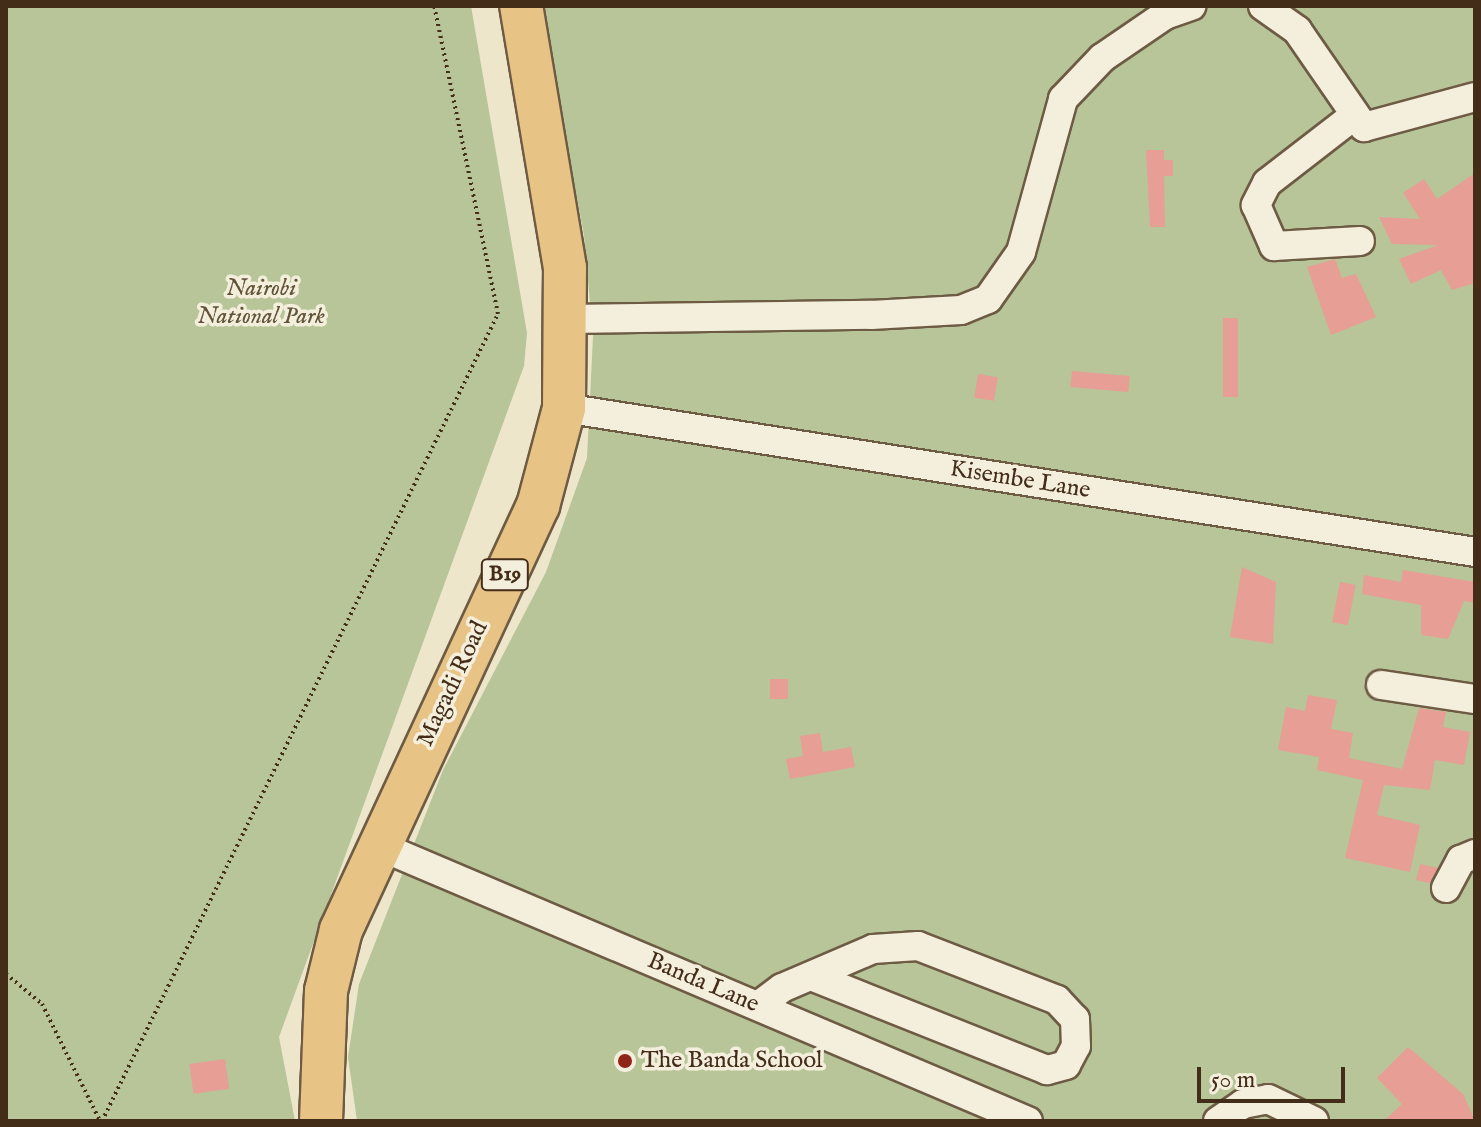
<!DOCTYPE html>
<style>
body{margin:0}
#map{position:relative;width:1481px;height:1127px;overflow:hidden;background:#eee6ca;font-family:"IM FELL English",serif}
div>[style]{position:absolute}
[style*='--x']{left:calc(var(--x)*1px);top:calc(var(--y)*1px);width:calc(var(--w)*1px);rotate:calc(var(--a)*1deg)}
.green>*{inset:0;background:#b7c598}
.building>*{inset:0;background:#e79e95;transform-origin:0 0}
.path>*{height:4px;margin-top:-2px;transform-origin:0;background:repeating-linear-gradient(90deg,#442d18 0 2px,transparent 0 6px)}
.roads{filter:drop-shadow(2px 0 #6e5b44) drop-shadow(-2px 0 #6e5b44) drop-shadow(0 2px #6e5b44) drop-shadow(0 -2px #6e5b44)}
.minor>*{height:28px;margin:-14px;padding:0 14px;transform-origin:14px;border-radius:14px;background:#f4efdd}
.highway>*{height:42px;margin:-21px;padding:0 21px;transform-origin:21px;border-radius:21px;background:#e7c385}
.dots>*{width:22px;height:22px;translate:-50% -50%;box-sizing:border-box;border:4px solid #f4efdd;border-radius:50%}
span{translate:-50% -50%;white-space:nowrap;text-align:center;line-height:1.15;-webkit-text-stroke:7px #f4efdd;paint-order:stroke}
.shield-label span{padding:2px 6px;background:#f4efdd;border:2px solid;border-radius:6px;-webkit-text-stroke-width:0}
.shield-label{font-size:22px;color:#442d18;font-weight:700}
.park-label{font-size:24px;color:#615338;font-style:italic}
.street-label{font-size:24px;color:#442d18}
.poi-label{font-size:24px;color:#442d18}
.left{translate:0 -50%;text-align:left}
.frame{position:absolute;inset:0;border:8px solid #442d18;pointer-events:none}
.scale{position:absolute;left:1197px;top:1067px;width:148px;height:36px;box-sizing:border-box;border:4px solid #442d18;border-top:0;padding-left:10px;font-size:24px;line-height:28px;white-space:nowrap;color:#442d18;-webkit-text-stroke:6px #f4efdd;paint-order:stroke}
</style>
<div id="map">
<div class="green">
<i style="clip-path:polygon(6px 6px,471px 6px,527px 333px,524px 366px,279px 1037px,295px 1121px,6px 1121px)"></i>
<i style="clip-path:polygon(540px 6px,1475px 6px,1475px 1121px,357px 1121px,348px 1057px,359px 984px,443px 770px,546px 572px,587px 458px,593px 337px,584px 235px)"></i>
</div>
<div class="building">
<i style="clip-path:polygon(1146px 150px,1164px 150px,1164px 160px,1173px 160px,1173px 176px,1164px 176px,1165px 227px,1150px 227px)"></i>
<i style="clip-path:polygon(1475px 173px,1475px 283px,1452px 290px,1441px 270px,1411px 284px,1399px 259px,1438px 245px,1392px 244px,1379px 217px,1420px 219px,1403px 193px,1424px 179px,1437px 199px)"></i>
<i style="clip-path:polygon(1335px 259px,1342px 278px,1356px 274px,1376px 317px,1331px 335px,1307px 267px)"></i>
<i style="left:1223px;top:318px;width:15px;height:79px"></i>
<i style="left:1072px;top:371px;width:58px;height:16px;rotate:5deg"></i>
<i style="left:978px;top:374px;width:20px;height:24px;rotate:9deg"></i>
<i style="clip-path:polygon(1242px 567px,1276px 582px,1273px 644px,1230px 637px)"></i>
<i style="clip-path:polygon(1403px 570px,1475px 582px,1475px 603px,1464px 601px,1448px 639px,1421px 635px,1421px 605px,1362px 594px,1364px 575px,1401px 582px)"></i>
<i style="left:1340px;top:582px;width:16px;height:41px;rotate:11deg"></i>
<i style="left:770px;top:679px;width:18px;height:20px"></i>
<i style="clip-path:polygon(1308px 695px,1337px 700px,1331px 729px,1353px 733px,1349px 758px,1402px 769px,1419px 708px,1446px 712px,1443px 727px,1470px 732px,1464px 765px,1435px 760px,1430px 790px,1384px 785px,1377px 815px,1420px 825px,1410px 872px,1345px 858px,1363px 780px,1317px 770px,1319px 757px,1278px 750px,1286px 707px,1305px 711px)"></i>
<i style="clip-path:polygon(820px 733px,823px 752px,851px 747px,855px 767px,790px 779px,786px 759px,803px 756px,800px 736px)"></i>
<i style="clip-path:polygon(1420px 864px,1438px 868px,1430px 883px,1416px 880px)"></i>
<i style="clip-path:polygon(1408px 1047px,1463px 1094px,1475px 1121px,1384px 1121px,1402px 1104px,1377px 1078px)"></i>
<i style="left:225px;top:1059px;width:30px;height:36px;rotate:82deg"></i>
</div>
<div class="path">
<i style="--x:6;--y:974;--w:47;--a:39.8"></i>
<i style="--x:42;--y:1004;--w:131;--a:63.6"></i>
<i style="--x:102;--y:1121;--w:899;--a:-63.86"></i>
<i style="--x:498;--y:314;--w:315;--a:-101.7"></i>
</div>
<div class="roads">
<div class="minor">
<i style="--x:1263;--y:6;--w:42;--a:35.2"></i>
<i style="--x:1297;--y:30;--w:118;--a:55.4"></i>
<i style="--x:1364;--y:127;--w:115;--a:-15.1"></i>
<i style="--x:1351;--y:118;--w:106;--a:142.3"></i>
<i style="--x:1267;--y:183;--w:25;--a:117"></i>
<i style="--x:1256;--y:205;--w:45;--a:66.3"></i>
<i style="--x:1274;--y:246;--w:86;--a:-3.3"></i>
<i style="--x:568;--y:319;--w:303;--a:-0.8"></i>
<i style="--x:871;--y:315;--w:90;--a:-3.2"></i>
<i style="--x:961;--y:310;--w:29;--a:-22"></i>
<i style="--x:988;--y:299;--w:57;--a:-54.9"></i>
<i style="--x:1021;--y:252;--w:159;--a:-74.6"></i>
<i style="--x:1063;--y:99;--w:57;--a:-46.4"></i>
<i style="--x:1102;--y:58;--w:76;--a:-34.3"></i>
<i style="--x:1165;--y:15;--w:28;--a:-19"></i>
<i style="--x:564;--y:408;--w:922;--a:8.98"></i>
<i style="--x:1381;--y:685;--w:95;--a:8.5"></i>
<i style="--x:377;--y:845;--w:707;--a:22.98"></i>
<i style="--x:1446;--y:888;--w:32;--a:-62"></i>
<i style="--x:1461;--y:860;--w:15;--a:-23"></i>
<i style="--x:758;--y:1006;--w:30;--a:-37"></i>
<i style="--x:782;--y:988;--w:99;--a:-23.2"></i>
<i style="--x:873;--y:949;--w:45;--a:-3.8"></i>
<i style="--x:918;--y:946;--w:149;--a:21.2"></i>
<i style="--x:1057;--y:1000;--w:26;--a:47"></i>
<i style="--x:1075;--y:1019;--w:27;--a:88"></i>
<i style="--x:1076;--y:1046;--w:21;--a:118"></i>
<i style="--x:1066;--y:1065;--w:20;--a:165"></i>
<i style="--x:1047;--y:1070;--w:254;--a:-158.3"></i>
<i style="--x:1218;--y:1121;--w:30;--a:-34"></i>
<i style="--x:1243;--y:1104;--w:25;--a:-11"></i>
<i style="--x:1268;--y:1099;--w:51;--a:25.6"></i>
</div>
<div class="highway">
<i style="--x:321;--y:1121;--w:130;--a:-87.8"></i>
<i style="--x:326;--y:991;--w:63;--a:-76.2"></i>
<i style="--x:341;--y:930;--w:468;--a:-65.1"></i>
<i style="--x:538;--y:506;--w:101;--a:-75.1"></i>
<i style="--x:564;--y:408;--w:140;--a:-89.6"></i>
<i style="--x:565;--y:268;--w:266;--a:-99.5"></i>
</div>
</div>
<div class="dots">
<i style="left:625px;top:1061px;background:#8f2418"></i>
</div>
<div class="shield-label">
<span style="left:505px;top:575px">B19</span>
</div>
<div class="park-label">
<span style="left:261px;top:303px">Nairobi<br>National Park</span>
</div>
<div class="street-label">
<span style="left:1020px;top:480px;rotate:9deg">Kisembe Lane</span>
<span style="left:453px;top:684px;rotate:-65deg">Magadi Road</span>
<span style="left:703px;top:983px;rotate:23deg">Banda Lane</span>
</div>
<div class="poi-label">
<span class="left" style="left:641px;top:1061px">The Banda School</span>
</div>
<div class="frame"></div>
<div class="scale">50 m</div>
</div>
